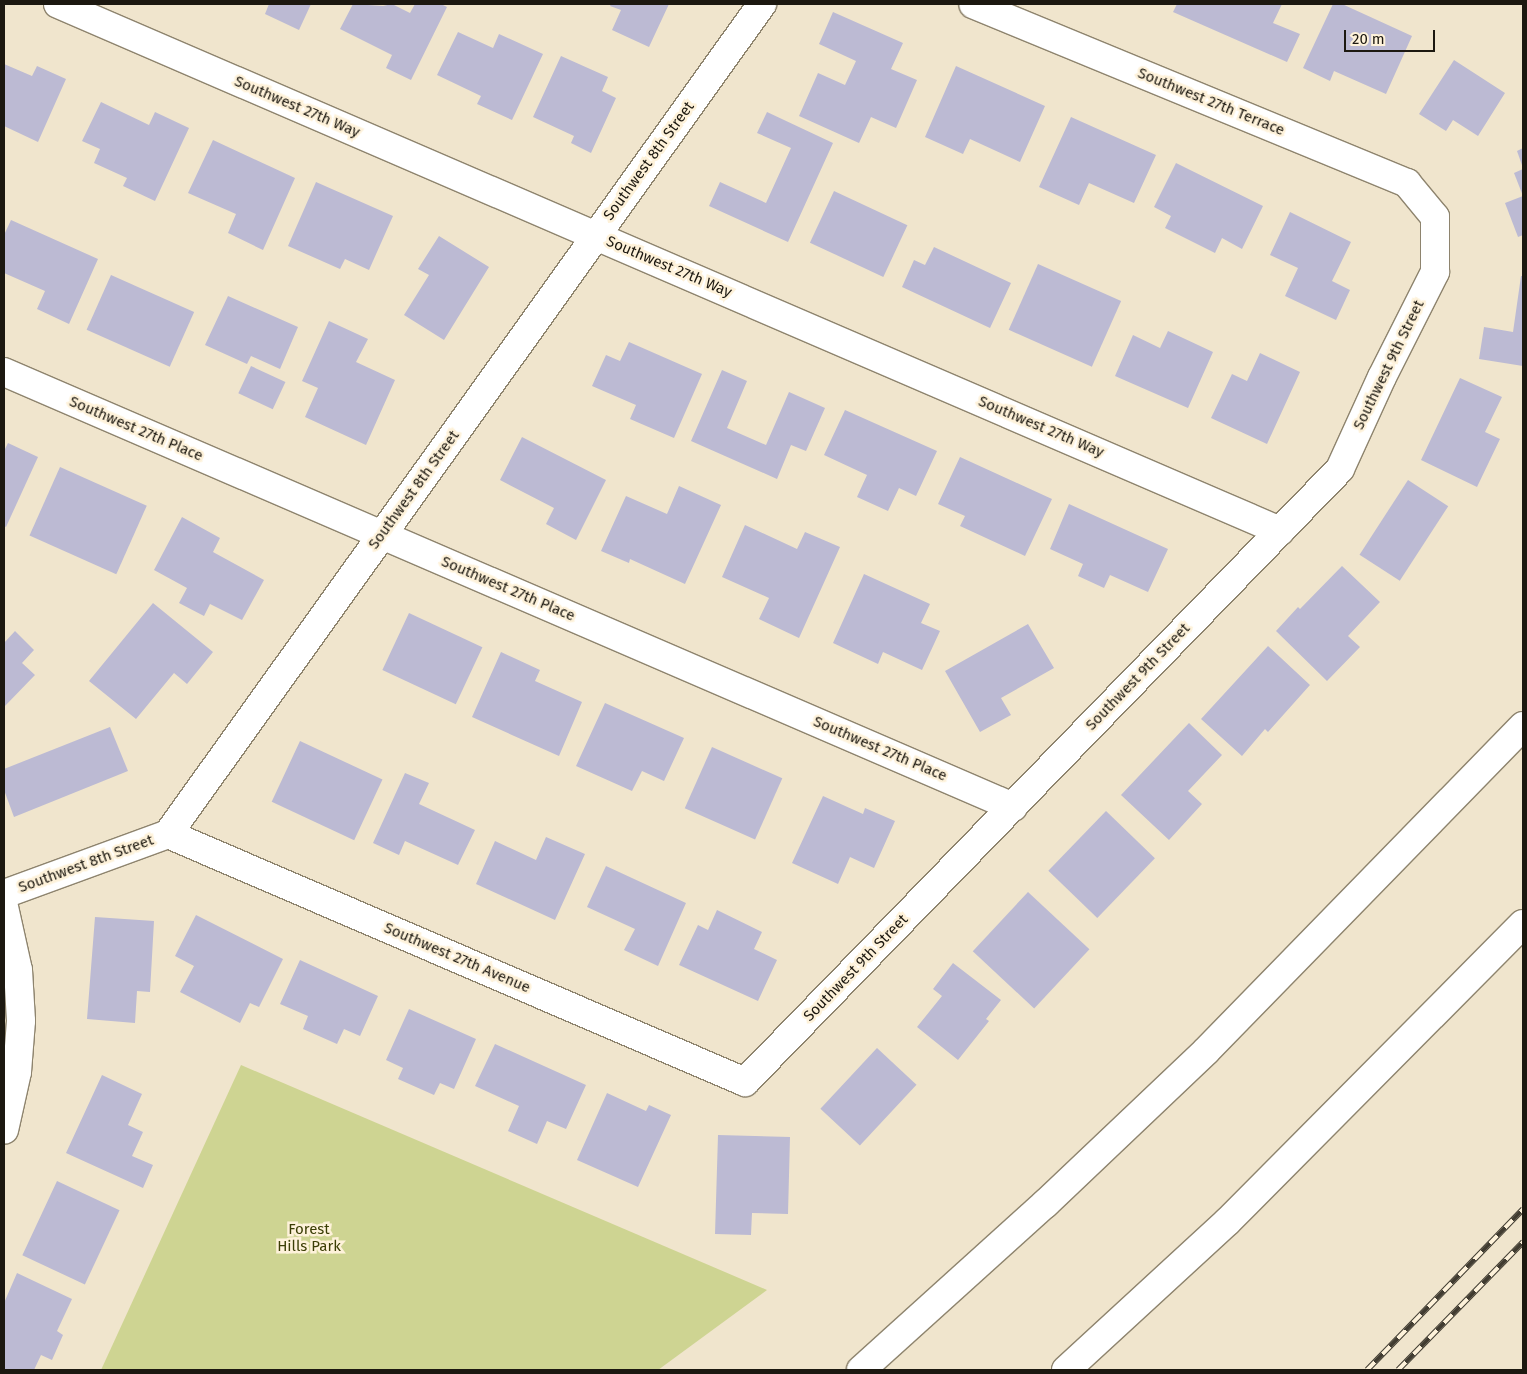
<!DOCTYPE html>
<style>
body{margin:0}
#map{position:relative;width:1527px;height:1374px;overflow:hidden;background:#f0e5cd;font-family:"Fira Sans",sans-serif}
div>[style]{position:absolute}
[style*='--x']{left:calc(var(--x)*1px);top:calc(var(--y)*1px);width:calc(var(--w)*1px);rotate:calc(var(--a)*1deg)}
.green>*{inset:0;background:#ced492}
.building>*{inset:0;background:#bcbad3;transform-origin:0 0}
.roads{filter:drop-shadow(1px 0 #8e846e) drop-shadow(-1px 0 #8e846e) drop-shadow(0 1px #8e846e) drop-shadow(0 -1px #8e846e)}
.minor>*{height:28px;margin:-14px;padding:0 14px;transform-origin:14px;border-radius:14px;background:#fff}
.motorway>*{height:28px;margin:-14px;padding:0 14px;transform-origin:14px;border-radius:14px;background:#fff}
.rail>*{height:5.5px;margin-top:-2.75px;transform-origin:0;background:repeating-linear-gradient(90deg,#fef2da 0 11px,#413c31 0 22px);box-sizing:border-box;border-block:1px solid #413c31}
span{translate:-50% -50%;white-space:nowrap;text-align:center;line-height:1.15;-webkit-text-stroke:5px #fef2da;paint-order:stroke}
.street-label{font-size:15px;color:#1c1810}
.park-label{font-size:15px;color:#3b3e05}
.frame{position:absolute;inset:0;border:5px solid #1c1810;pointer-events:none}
.scale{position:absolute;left:1344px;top:30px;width:91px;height:22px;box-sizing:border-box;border:2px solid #1c1810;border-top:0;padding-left:6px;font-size:15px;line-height:18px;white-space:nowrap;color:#1c1810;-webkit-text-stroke:4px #fef2da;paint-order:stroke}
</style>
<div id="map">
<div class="green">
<i style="clip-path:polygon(241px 1065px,767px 1290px,658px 1370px,101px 1370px)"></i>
</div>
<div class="building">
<i style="clip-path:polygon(269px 4px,311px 4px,299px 30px,265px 14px)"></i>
<i style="clip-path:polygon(353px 4px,383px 6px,392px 4px,410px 13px,415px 4px,441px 4px,447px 7px,411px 80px,386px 68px,392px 55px,340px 29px)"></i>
<i style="clip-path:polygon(611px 4px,669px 4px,649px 47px,612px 30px,621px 10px,610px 6px)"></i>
<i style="clip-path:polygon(1177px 4px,1282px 4px,1273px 23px,1300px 34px,1287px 62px,1173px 12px)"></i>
<i style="clip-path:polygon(1333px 4px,1342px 4px,1412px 36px,1386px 94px,1334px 71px,1330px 81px,1303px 68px)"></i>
<i style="clip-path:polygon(833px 12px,903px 43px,891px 69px,917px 80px,896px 128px,871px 117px,859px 143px,799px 116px,818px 73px,845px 85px,856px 61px,819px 44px)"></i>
<i style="clip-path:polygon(458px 32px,493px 48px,499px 34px,543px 54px,512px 120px,477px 104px,481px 96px,437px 75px)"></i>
<i style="clip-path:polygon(561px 56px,608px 77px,602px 91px,616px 98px,591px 153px,571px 143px,574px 136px,533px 117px)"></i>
<i style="clip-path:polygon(1454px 60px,1505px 93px,1478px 136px,1453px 120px,1446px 131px,1419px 114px)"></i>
<i style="clip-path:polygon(4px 64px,32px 76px,37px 66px,66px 79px,38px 142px,4px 126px)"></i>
<i style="clip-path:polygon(956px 66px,1045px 106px,1020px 162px,970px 139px,963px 154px,925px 137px)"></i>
<i style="clip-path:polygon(101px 102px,149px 125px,155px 112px,189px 128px,155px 201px,123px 186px,127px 178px,94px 163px,100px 149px,82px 141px)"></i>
<i style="clip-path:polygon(767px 112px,833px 143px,788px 242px,709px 206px,720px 182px,766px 203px,791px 148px,757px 133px)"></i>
<i style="clip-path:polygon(1071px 117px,1156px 155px,1134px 203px,1089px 183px,1079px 205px,1039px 187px)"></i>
<i style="clip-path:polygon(213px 140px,295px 178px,263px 250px,228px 233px,236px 214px,188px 193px)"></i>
<i style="clip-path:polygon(1523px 148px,1523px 168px,1517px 151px)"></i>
<i style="clip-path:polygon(1176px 163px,1263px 206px,1242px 249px,1222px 238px,1215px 253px,1165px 228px,1171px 216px,1154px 207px)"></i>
<i style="clip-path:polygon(1523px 169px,1523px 196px,1514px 173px)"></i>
<i style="clip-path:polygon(316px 182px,393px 216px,369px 270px,345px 259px,340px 269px,288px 246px)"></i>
<i style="left:834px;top:191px;width:81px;height:57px;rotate:25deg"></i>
<i style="clip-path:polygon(1523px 196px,1523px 235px,1518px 237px,1505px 203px)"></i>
<i style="clip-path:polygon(1290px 212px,1351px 242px,1332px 281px,1350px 290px,1336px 320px,1285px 296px,1298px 268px,1270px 255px)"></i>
<i style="clip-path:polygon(11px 220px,98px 259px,69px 324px,37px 309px,45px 291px,4px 273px,4px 235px)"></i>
<i style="clip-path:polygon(439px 236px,489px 267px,444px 340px,404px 315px,429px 275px,418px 269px)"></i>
<i style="clip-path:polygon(934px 247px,1011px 283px,990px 328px,902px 287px,914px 260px,925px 265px)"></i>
<i style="left:1038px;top:264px;width:91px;height:72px;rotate:24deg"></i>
<i style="left:111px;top:275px;width:91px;height:60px;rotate:24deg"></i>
<i style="clip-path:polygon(1521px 276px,1523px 276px,1523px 366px,1479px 359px,1484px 327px,1513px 332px)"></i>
<i style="clip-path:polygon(228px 296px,298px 327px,280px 369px,251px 356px,247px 364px,205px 345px)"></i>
<i style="clip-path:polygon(329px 321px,368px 339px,356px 362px,395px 380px,366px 445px,305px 417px,318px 388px,302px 381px)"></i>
<i style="clip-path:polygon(1168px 331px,1213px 352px,1188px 408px,1115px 376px,1133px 335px,1160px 348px)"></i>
<i style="clip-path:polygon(629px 342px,702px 374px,674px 438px,630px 419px,636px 405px,592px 386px,606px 355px,620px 361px)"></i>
<i style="clip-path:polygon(1260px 353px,1300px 372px,1267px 444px,1211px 418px,1232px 374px,1247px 381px)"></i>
<i style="left:251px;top:366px;width:38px;height:30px;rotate:25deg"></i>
<i style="clip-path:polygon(722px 370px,747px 381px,727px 428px,766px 445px,789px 392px,825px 408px,806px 451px,791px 445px,777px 479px,691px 441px)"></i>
<i style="clip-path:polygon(1460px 378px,1502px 397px,1485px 432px,1500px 439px,1477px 487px,1421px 460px)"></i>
<i style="clip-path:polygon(845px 410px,937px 451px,916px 496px,899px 488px,888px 511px,857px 497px,867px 475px,824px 455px)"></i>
<i style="clip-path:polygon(522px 437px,606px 480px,576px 540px,546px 524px,554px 508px,500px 480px)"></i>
<i style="clip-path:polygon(8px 443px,38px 457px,6px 527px,4px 526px,4px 451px)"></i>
<i style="clip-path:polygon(960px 457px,1052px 499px,1025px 556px,960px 526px,965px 516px,938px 504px)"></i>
<i style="left:60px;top:467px;width:95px;height:75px;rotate:24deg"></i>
<i style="left:1408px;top:480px;width:48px;height:89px;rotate:33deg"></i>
<i style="clip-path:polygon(679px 486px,721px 505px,685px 584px,630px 559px,629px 563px,601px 551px,626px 496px,667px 514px)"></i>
<i style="clip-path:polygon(1069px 504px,1168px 549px,1148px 592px,1110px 575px,1104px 588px,1078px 576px,1083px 564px,1050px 549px)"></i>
<i style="clip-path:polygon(182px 517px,220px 538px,213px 552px,264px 580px,242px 620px,210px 604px,204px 616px,179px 603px,187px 588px,154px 570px)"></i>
<i style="clip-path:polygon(745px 525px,797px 549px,805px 532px,840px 547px,799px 638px,759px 619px,769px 598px,722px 577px)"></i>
<i style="clip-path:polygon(1342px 566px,1380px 602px,1348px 636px,1360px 647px,1327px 681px,1276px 631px,1298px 607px,1300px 609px)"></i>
<i style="clip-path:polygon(864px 574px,930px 604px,921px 623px,940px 631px,922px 670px,883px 652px,878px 664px,833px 643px)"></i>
<i style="clip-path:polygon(153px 603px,213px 652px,187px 684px,174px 673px,136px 719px,89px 681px)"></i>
<i style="left:409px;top:613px;width:81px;height:63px;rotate:25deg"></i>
<i style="clip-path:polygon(1028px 624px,1054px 668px,1001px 698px,1011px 715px,980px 732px,945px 671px)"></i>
<i style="clip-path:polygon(15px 631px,34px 650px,22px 663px,35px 675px,4px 707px,4px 643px)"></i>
<i style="clip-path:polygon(1268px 646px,1310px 685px,1268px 732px,1265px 729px,1242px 756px,1201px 719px)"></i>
<i style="clip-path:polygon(501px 652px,540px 670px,535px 681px,582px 702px,559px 756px,472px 717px)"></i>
<i style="clip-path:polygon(605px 703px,684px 738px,664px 781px,642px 771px,632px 791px,576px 766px)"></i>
<i style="clip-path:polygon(1189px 723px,1222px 755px,1188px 791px,1202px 804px,1169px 840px,1121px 795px)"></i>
<i style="clip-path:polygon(110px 727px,128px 771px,14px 817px,4px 790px,4px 769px)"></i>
<i style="left:300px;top:741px;width:91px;height:67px;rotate:25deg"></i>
<i style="left:712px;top:747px;width:77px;height:67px;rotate:24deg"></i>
<i style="clip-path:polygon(405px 773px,429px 783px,419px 804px,475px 830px,458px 865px,405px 841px,399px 855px,373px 843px)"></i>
<i style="clip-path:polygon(823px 796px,863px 814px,865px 808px,895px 821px,874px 868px,850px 857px,838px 884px,792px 863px)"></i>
<i style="left:1106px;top:811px;width:68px;height:83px;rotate:44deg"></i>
<i style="clip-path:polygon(546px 837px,585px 854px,555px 920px,476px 884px,495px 841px,536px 860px)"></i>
<i style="clip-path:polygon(606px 866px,686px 903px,658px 966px,624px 950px,635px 929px,587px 907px)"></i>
<i style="left:1028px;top:892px;width:84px;height:81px;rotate:43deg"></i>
<i style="clip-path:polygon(717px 910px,762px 932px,754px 949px,777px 960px,758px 1001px,679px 965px,698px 925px,708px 930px)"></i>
<i style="clip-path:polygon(196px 915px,283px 959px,259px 1007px,250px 1003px,240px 1023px,180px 992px,194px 966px,175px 956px)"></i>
<i style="clip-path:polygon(95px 917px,154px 921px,150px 992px,137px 991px,135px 1023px,87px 1019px)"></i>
<i style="clip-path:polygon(300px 960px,378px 996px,360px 1036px,344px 1029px,337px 1044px,303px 1029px,308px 1016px,280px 1004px)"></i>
<i style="clip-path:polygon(953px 963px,1001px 1000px,986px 1019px,989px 1021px,958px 1060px,917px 1027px,942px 996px,933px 989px)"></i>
<i style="clip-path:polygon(409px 1009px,476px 1039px,454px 1089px,440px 1083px,434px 1095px,398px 1079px,403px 1068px,386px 1060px)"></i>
<i style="clip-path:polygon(495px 1044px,586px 1085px,566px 1129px,547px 1121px,537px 1144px,508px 1131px,519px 1106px,475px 1086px)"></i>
<i style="left:877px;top:1048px;width:54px;height:83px;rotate:43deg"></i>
<i style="clip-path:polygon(102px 1075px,142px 1094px,128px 1125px,143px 1132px,132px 1156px,153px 1165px,143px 1188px,66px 1153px)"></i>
<i style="clip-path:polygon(607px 1093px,646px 1111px,649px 1105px,671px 1115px,638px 1187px,577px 1160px)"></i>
<i style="clip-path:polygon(718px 1135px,790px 1137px,788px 1214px,752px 1213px,751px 1235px,715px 1234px)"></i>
<i style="left:57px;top:1181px;width:69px;height:82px;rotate:25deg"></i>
<i style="clip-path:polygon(17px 1273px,72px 1299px,57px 1331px,63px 1335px,52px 1360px,41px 1355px,34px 1370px,4px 1370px,4px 1303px)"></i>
</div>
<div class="roads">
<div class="minor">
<i style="--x:58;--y:4;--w:1331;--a:23.33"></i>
<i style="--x:4;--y:372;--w:1099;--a:23.32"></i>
<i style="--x:168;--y:834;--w:628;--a:23.26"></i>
<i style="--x:745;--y:1082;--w:854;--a:-45.85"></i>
<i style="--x:1340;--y:469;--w:101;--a:-65.5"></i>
<i style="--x:1382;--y:377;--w:118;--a:-63.2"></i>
<i style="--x:1435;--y:272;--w:55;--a:-90"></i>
<i style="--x:1435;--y:217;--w:44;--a:-129.5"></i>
<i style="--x:1407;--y:183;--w:469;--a:-157.6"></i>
<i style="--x:4;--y:894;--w:175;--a:-20.1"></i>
<i style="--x:168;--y:834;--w:1021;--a:-54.41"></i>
<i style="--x:4;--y:907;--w:65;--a:77.5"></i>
<i style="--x:18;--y:970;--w:51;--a:86.6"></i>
<i style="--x:21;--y:1021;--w:51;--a:94.5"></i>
<i style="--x:17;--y:1072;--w:59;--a:102.6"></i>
</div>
<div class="motorway">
<i style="--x:861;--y:1370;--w:248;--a:-42.1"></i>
<i style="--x:1045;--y:1204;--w:222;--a:-43.5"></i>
<i style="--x:1206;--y:1051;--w:454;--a:-45.7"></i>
<i style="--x:1066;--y:1370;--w:219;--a:-42.6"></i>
<i style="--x:1227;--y:1222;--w:420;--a:-45.2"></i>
</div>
</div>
<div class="rail">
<i style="--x:1367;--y:1370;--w:224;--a:-45.9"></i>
<i style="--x:1398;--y:1370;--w:179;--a:-45.7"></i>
</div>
<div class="street-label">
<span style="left:1211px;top:102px;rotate:22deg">Southwest 27th Terrace</span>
<span style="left:297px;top:107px;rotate:23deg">Southwest 27th Way</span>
<span style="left:649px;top:161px;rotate:-54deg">Southwest 8th Street</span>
<span style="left:669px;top:267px;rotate:23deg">Southwest 27th Way</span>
<span style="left:1389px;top:365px;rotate:-64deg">Southwest 9th Street</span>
<span style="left:1041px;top:427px;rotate:23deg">Southwest 27th Way</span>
<span style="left:136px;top:429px;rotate:23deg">Southwest 27th Place</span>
<span style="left:414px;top:490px;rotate:-54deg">Southwest 8th Street</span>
<span style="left:508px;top:589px;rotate:23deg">Southwest 27th Place</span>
<span style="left:1138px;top:677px;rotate:-46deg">Southwest 9th Street</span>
<span style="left:880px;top:749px;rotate:23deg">Southwest 27th Place</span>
<span style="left:86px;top:864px;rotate:-20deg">Southwest 8th Street</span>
<span style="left:457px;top:958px;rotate:23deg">Southwest 27th Avenue</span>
<span style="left:856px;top:968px;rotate:-46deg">Southwest 9th Street</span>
</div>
<div class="park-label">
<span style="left:309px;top:1238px">Forest<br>Hills Park</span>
</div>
<div class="frame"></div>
<div class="scale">20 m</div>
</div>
